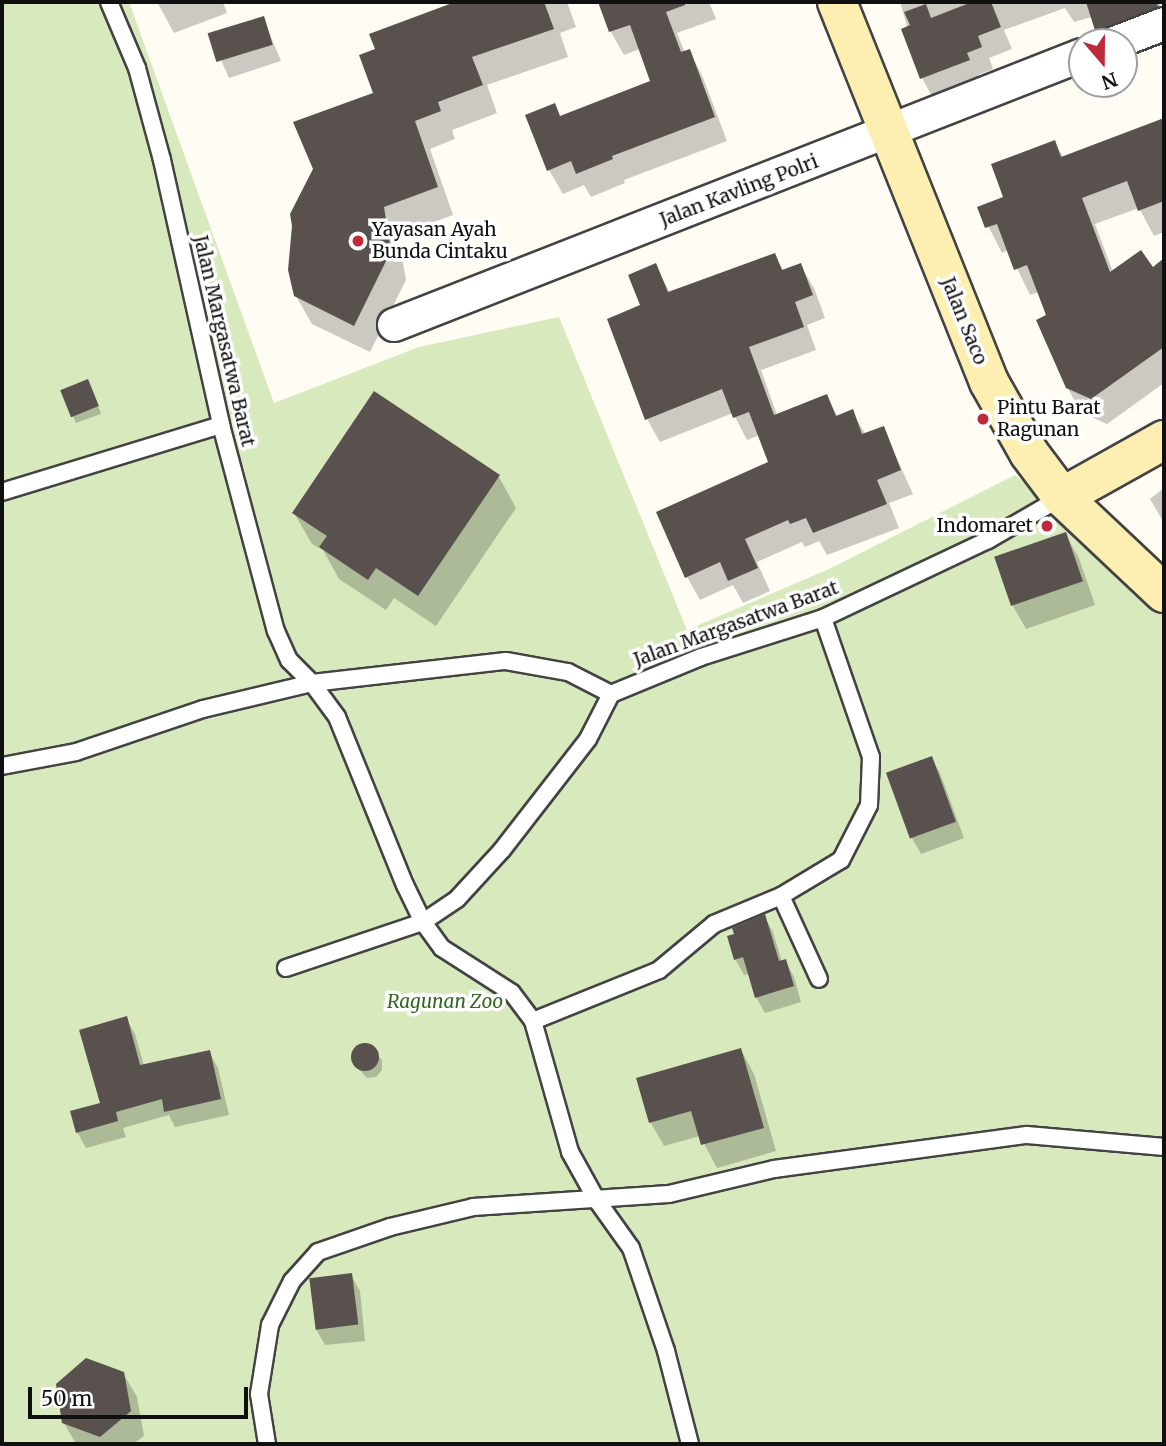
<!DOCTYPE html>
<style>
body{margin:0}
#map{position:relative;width:1166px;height:1446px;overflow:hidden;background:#fffcf4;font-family:Merriweather,serif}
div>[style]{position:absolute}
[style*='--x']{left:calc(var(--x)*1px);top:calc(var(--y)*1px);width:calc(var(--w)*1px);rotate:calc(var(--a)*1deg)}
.green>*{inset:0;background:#d7e9bd}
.shadow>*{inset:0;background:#0003}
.building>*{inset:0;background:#59514d;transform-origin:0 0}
.round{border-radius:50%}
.roads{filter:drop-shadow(2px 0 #434343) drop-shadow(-2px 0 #434343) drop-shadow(0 2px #434343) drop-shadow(0 -2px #434343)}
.service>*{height:16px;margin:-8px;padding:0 8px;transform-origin:8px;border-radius:8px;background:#fff}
.minor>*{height:32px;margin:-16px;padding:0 16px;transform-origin:16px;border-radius:16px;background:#fff}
.secondary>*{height:38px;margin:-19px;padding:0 19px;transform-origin:19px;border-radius:19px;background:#fdefb1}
.dots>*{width:19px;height:19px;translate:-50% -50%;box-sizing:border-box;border:4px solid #fff;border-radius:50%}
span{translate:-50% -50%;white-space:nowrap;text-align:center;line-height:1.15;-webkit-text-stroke:7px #fff;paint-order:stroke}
.street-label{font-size:19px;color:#101010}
.poi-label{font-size:19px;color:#101010}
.left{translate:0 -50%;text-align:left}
.right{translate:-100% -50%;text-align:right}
.park-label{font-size:19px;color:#346821;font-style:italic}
.frame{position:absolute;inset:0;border:4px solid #101010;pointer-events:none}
.north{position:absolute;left:1068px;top:28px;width:70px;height:70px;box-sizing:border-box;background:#fff;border:2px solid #9f9f9f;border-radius:50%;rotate:160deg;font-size:19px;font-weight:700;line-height:28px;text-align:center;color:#101010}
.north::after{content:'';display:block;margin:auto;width:24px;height:32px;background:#be2a3b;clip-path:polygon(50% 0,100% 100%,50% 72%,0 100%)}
.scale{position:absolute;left:28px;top:1387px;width:220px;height:32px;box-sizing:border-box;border:4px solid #101010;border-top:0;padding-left:9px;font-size:21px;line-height:24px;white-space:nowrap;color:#101010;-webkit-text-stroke:5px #fff;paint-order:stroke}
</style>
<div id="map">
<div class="green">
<i style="clip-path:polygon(2px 2px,129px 2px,274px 403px,419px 347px,559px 317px,687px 630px,829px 569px,1015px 475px,1164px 600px,1164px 1444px,2px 1444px)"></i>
</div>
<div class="shadow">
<i style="clip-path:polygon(157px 2px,223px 2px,227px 13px,174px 33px)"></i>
<i style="clip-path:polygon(460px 2px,567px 2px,576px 27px,560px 33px,568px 57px,487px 85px,497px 113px,452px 130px,455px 139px,430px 149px,453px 215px,398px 235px,406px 280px,370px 352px,312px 324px,296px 296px,375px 94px,377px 50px,371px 35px)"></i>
<i style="clip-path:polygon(600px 2px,709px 2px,716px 19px,677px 33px,685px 53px,689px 51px,702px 75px,727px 141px,624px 180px,625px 183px,591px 197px,584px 185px,563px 194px,549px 170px,561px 118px,652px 82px,640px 49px,624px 55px,611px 32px)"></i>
<i style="clip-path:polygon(900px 2px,1159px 2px,1164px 17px,1118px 42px,1101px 42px,1092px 17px,1074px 22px,1065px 8px,1004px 30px,1012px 49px,989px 58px,993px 69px,978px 75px,981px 82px,934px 100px,922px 78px)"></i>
<i style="clip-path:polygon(263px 18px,281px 61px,229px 78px,210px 35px)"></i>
<i style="clip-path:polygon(1164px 120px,1164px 232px,1154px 236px,1139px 208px,1095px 224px,1113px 272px,1152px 269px,1164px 261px,1164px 383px,1107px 424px,1082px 413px,1067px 387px,1039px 292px,1030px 295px,1008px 250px,1002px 253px,979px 208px,1006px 198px,1054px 142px,1064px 158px)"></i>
<i style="clip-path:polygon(774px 255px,784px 271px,800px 265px,814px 288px,825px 318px,807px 325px,816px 350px,761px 370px,777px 415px,826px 396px,838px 417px,852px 412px,866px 435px,883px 428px,913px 494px,889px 503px,899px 528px,827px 555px,819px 541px,805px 547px,802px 542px,757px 562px,770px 591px,743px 603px,733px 585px,700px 600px,687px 577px,771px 463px,760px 435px,747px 440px,733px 413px,660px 442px,647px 419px,610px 320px,642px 306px,655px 265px,670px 293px)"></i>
<i style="clip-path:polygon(92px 388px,101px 414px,76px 423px,62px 391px)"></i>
<i style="clip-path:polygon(499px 477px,516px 508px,436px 626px,394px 598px,386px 610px,339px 579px,323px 550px,312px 544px,294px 513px)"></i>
<i style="clip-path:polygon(1164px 488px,1164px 523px,1150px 499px)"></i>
<i style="clip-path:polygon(1065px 534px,1079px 558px,1095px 605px,1026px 629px,1013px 606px)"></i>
<i style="clip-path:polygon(931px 758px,940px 773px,964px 838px,921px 854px,912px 838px)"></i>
<i style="clip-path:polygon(764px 916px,773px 932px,782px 962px,785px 961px,794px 977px,801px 1002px,765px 1013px,756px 997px,750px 974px,744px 975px,735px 959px)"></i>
<i style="clip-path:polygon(126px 1018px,135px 1034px,144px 1066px,209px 1052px,218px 1068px,229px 1115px,175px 1127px,169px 1115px,123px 1128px,126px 1137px,86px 1148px,77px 1132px,102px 1104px)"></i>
<i style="clip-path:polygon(369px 1045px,382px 1060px,382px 1070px,376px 1077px,367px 1078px,354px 1064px,353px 1054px,359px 1046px)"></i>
<i style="clip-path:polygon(741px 1050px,754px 1074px,776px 1151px,717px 1168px,700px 1136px,664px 1146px,651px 1123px,638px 1079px)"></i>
<i style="clip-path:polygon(351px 1275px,360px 1291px,365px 1341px,325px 1345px,316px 1329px)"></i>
<i style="clip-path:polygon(123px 1373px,137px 1397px,144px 1436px,133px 1444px,76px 1444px,64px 1423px)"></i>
</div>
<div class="building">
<i style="clip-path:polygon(455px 2px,544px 2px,554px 29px,472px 57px,483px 85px,438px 102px,441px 111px,415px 121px,438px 187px,384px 207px,391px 251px,354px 326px,294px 296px,288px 270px,292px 226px,290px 214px,313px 169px,293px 122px,373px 93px,359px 55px,375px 49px,369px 34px)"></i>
<i style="clip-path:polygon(598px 2px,685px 2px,685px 5px,666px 12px,681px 52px,690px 49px,715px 117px,612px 156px,613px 159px,576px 174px,571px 161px,547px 171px,525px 115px,555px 103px,560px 116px,650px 81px,630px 25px,609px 32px)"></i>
<i style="clip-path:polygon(972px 2px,991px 2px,1001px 27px,978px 36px,982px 47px,967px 53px,970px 60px,920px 79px,901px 29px,910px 25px,904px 12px,926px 4px,931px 18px)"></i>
<i style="clip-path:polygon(1086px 2px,1157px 2px,1158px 7px,1110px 25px,1098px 40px)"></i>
<i style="left:264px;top:16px;width:30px;height:59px;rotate:73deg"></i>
<i style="clip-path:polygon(1164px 118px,1164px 201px,1138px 211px,1127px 181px,1082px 198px,1110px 272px,1141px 250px,1153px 267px,1164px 258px,1164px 347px,1091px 399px,1066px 388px,1036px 320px,1046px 315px,1027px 265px,1014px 270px,997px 224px,985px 228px,977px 207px,1003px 197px,991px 164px,1055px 140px,1061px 157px)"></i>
<i style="clip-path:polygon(775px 253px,782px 270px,801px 263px,813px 295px,795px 302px,804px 327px,749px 347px,774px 415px,827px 394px,836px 416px,853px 409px,862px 434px,884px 426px,901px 470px,877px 480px,887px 504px,813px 533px,806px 518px,790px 524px,788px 520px,745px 539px,758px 568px,728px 581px,720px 562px,685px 578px,656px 512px,768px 462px,749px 412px,733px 418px,722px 389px,645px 420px,607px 319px,640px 305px,628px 275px,656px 263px,668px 292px)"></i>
<i style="left:88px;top:379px;width:29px;height:30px;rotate:68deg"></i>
<i style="clip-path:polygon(374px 391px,500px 475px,418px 596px,376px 568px,368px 580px,319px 547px,327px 536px,292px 513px)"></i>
<i style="left:1066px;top:532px;width:52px;height:76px;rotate:71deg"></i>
<i style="left:932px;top:756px;width:70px;height:49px;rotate:70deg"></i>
<i style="clip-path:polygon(765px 914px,779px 961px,786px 959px,794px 986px,755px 998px,743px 957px,734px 960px,727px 936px,734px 934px,732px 928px)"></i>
<i style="clip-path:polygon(127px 1016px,140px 1065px,210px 1050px,221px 1099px,164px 1112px,162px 1099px,116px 1112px,118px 1121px,76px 1133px,70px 1111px,100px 1103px,79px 1030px)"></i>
<i class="round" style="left:351px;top:1043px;width:28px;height:28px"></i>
<i style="clip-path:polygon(741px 1048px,764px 1128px,701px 1145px,691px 1111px,649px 1123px,636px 1078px)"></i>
<i style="left:352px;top:1273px;width:52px;height:43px;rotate:83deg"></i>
<i style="clip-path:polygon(86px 1358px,124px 1372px,131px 1411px,100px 1437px,62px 1423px,56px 1384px)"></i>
</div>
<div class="roads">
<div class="service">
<i style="--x:109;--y:2;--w:72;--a:67"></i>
<i style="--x:137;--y:68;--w:95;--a:74.8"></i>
<i style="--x:162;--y:160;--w:271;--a:77.4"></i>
<i style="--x:221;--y:425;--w:213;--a:75.1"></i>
<i style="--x:276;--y:631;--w:32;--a:66"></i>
<i style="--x:289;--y:660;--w:33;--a:45"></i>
<i style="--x:312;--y:683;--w:42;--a:53.7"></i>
<i style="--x:337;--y:717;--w:181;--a:68"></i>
<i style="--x:405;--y:885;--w:41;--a:64.1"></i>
<i style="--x:423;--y:922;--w:32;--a:54"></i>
<i style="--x:442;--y:948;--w:83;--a:32.7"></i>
<i style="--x:512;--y:993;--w:35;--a:53"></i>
<i style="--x:533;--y:1021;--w:136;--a:74.2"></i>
<i style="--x:570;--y:1152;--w:54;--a:61"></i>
<i style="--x:596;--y:1199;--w:60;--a:54.5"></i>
<i style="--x:631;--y:1248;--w:109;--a:71.2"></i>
<i style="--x:666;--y:1351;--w:96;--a:75.5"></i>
<i style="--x:2;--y:492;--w:229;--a:-17"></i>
<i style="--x:2;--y:766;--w:75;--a:-10.7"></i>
<i style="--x:76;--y:752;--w:134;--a:-18.7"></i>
<i style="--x:203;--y:709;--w:112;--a:-13.4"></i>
<i style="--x:312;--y:683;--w:195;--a:-6.5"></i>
<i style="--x:506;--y:661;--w:63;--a:10.1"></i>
<i style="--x:568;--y:672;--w:48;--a:27.1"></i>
<i style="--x:781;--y:896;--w:91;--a:65.4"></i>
<i style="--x:286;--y:968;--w:145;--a:-18.6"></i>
<i style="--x:423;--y:922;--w:41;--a:-34.1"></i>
<i style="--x:457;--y:899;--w:67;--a:-47.4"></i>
<i style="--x:502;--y:850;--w:140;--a:-52.2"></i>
<i style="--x:588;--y:739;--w:51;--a:-62.9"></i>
<i style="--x:611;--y:694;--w:97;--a:-22.3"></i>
<i style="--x:701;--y:657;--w:128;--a:-17.7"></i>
<i style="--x:823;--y:618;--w:183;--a:-25.3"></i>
<i style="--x:988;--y:540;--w:86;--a:-30.2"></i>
<i style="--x:533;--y:1021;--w:136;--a:-22"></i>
<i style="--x:659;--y:970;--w:72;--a:-39.9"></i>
<i style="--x:714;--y:924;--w:73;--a:-22.7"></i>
<i style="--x:781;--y:896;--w:70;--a:-31"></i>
<i style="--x:841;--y:860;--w:62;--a:-63"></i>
<i style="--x:869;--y:805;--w:48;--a:-87.6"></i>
<i style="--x:871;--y:757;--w:147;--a:-109.1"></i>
<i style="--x:267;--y:1444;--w:51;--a:-99.1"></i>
<i style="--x:259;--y:1394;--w:70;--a:-80.9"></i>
<i style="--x:270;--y:1325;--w:49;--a:-63.4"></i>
<i style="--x:292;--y:1281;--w:39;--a:-48"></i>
<i style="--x:318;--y:1252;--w:76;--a:-19.1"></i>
<i style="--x:390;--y:1227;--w:85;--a:-13.5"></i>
<i style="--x:473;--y:1207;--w:196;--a:-3.8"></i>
<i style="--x:669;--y:1194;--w:108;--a:-13.4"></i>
<i style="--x:774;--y:1169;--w:255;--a:-7.7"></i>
<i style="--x:1027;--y:1135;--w:138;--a:5"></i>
</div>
<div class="minor">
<i style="--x:1117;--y:42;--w:50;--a:-21"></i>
<i style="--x:394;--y:325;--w:739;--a:-21.43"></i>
</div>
<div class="secondary">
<i style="--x:837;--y:2;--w:409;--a:68.2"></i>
<i style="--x:989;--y:382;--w:81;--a:60.6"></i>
<i style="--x:1029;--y:453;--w:55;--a:53.1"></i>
<i style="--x:1062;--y:497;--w:140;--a:43.3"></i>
<i style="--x:1062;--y:497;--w:117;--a:-29.2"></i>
</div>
</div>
<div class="dots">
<i style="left:358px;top:241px;background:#be2a3b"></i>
<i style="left:983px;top:419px;background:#be2a3b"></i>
<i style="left:1047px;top:526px;background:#be2a3b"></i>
</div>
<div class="street-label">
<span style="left:739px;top:191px;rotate:-21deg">Jalan Kavling Polri</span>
<span style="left:964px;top:321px;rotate:68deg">Jalan Saco</span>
<span style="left:224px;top:341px;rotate:77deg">Jalan Margasatwa Barat</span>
<span style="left:736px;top:624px;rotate:-20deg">Jalan Margasatwa Barat</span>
</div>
<div class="poi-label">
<span class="left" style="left:372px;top:241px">Yayasan Ayah<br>Bunda Cintaku</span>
<span class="left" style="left:997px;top:419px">Pintu Barat<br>Ragunan</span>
<span class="right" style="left:1033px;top:526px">Indomaret</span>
</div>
<div class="park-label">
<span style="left:445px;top:1002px">Ragunan Zoo</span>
</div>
<div class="frame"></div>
<div class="north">N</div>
<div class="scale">50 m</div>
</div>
